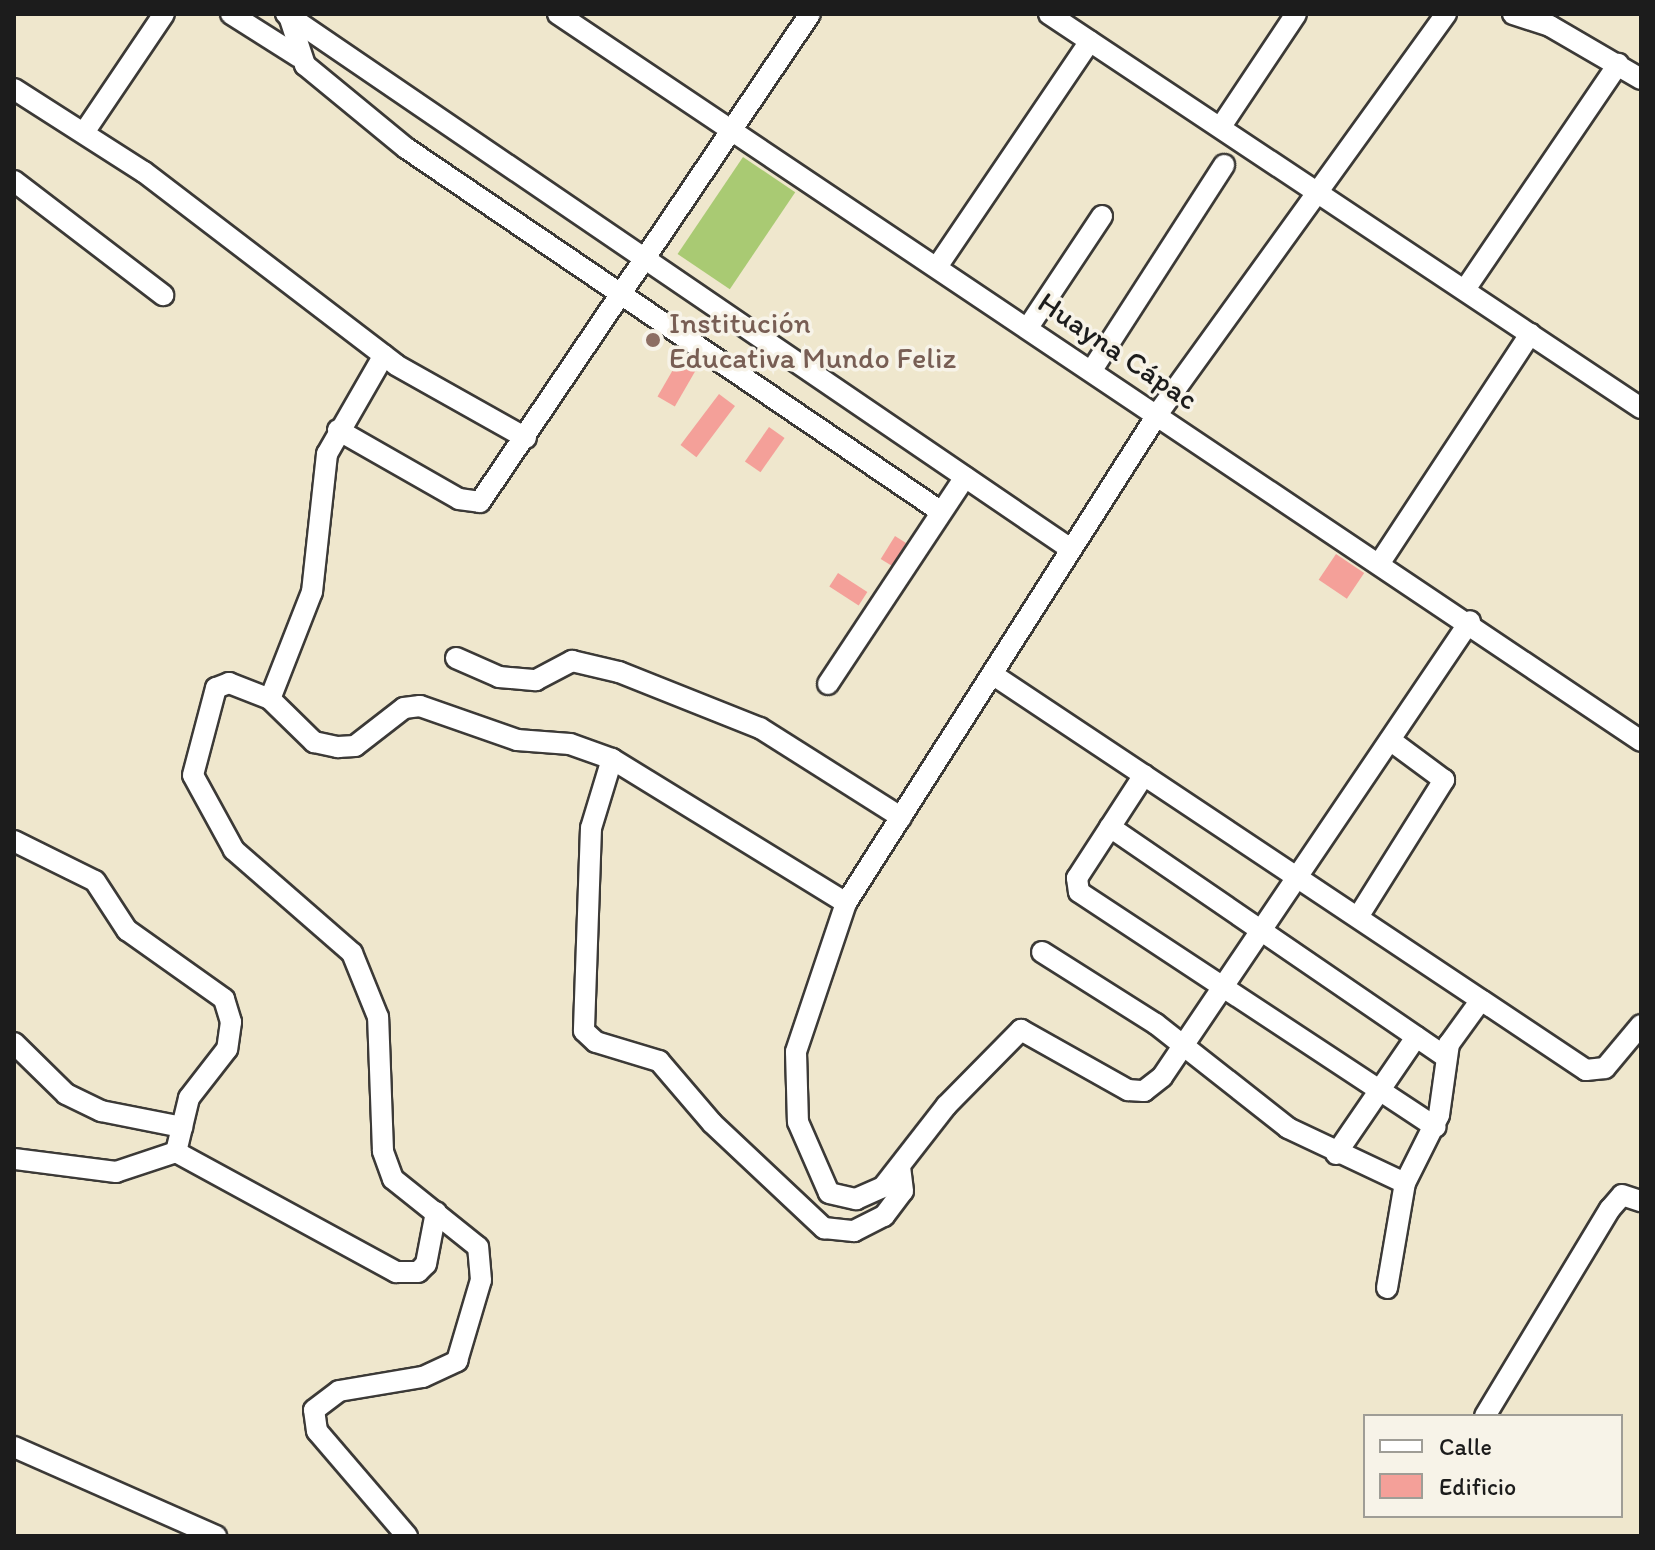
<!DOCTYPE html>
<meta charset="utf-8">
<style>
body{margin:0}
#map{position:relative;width:1655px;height:1550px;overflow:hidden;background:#efe7cd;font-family:Itim,sans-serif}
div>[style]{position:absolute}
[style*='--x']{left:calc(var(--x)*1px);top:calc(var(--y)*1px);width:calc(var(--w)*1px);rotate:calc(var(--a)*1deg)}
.green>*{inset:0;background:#a9ca73;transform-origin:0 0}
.building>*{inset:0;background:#f4a099;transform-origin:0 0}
.roads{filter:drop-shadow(2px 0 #3c3a37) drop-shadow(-2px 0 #3c3a37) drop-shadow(0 2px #3c3a37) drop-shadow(0 -2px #3c3a37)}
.minor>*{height:20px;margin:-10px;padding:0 10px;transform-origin:10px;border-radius:10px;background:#fff}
.dots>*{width:22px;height:22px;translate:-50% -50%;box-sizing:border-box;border:4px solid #f7f3e8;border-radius:50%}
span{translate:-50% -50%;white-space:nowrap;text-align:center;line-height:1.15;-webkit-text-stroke:7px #f7f3e8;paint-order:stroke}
.education-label{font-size:30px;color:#785e54}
.left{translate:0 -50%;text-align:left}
.street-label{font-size:30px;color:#1c1c1c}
.frame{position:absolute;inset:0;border:16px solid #1c1c1c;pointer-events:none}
.legend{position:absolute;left:1363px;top:1414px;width:260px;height:104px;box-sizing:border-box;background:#f7f3e8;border:2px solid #9f9d96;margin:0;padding:10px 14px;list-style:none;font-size:24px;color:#1c1c1c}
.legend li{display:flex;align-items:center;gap:16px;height:40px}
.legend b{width:40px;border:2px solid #9f9d96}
</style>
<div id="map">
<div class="green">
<i style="left:743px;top:157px;width:63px;height:117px;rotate:34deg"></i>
</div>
<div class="building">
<i style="left:678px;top:361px;width:20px;height:41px;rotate:30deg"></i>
<i style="left:719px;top:394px;width:20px;height:64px;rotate:37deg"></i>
<i style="left:769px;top:427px;width:19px;height:42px;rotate:35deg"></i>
<i style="left:895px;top:536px;width:13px;height:27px;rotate:32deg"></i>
<i style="left:1336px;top:554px;width:34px;height:31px;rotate:34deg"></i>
<i style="left:838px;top:573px;width:35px;height:16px;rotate:33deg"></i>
</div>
<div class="roads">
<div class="minor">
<i style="--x:231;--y:14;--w:80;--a:32.3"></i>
<i style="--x:286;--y:14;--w:948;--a:34.29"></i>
<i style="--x:558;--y:14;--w:1304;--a:33.87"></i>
<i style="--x:1049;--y:14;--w:711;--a:33.65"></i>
<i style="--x:1446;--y:14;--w:494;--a:125.8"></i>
<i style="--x:1157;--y:415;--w:579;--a:122.51"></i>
<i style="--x:846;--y:903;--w:157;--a:108.6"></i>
<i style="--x:796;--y:1052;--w:70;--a:88.4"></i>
<i style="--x:798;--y:1122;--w:77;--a:66.4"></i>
<i style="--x:829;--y:1193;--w:28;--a:13"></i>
<i style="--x:856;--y:1199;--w:30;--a:-24"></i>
<i style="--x:883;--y:1187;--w:103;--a:-52.1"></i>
<i style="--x:946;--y:1106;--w:107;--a:-45.4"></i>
<i style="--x:1021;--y:1030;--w:123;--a:29.3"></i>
<i style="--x:1128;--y:1090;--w:16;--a:4"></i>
<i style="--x:1144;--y:1091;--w:23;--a:-38"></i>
<i style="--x:1162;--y:1077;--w:550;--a:-55.96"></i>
<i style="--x:1513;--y:14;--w:39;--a:18"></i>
<i style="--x:1550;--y:26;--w:105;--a:30.2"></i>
<i style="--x:289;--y:16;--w:52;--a:71.9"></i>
<i style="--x:305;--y:65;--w:131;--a:39.4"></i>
<i style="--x:406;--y:148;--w:646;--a:34.21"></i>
<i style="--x:14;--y:89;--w:154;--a:32.6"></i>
<i style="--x:144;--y:172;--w:317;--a:37.4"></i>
<i style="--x:396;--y:365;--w:149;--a:29.3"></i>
<i style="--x:1222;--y:125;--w:133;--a:-56.3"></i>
<i style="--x:85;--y:131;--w:141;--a:-56"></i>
<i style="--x:14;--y:181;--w:188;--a:37.4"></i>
<i style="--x:939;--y:264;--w:269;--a:-55.9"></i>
<i style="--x:1466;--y:288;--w:271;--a:-55.8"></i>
<i style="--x:1029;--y:326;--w:132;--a:-56.4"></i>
<i style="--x:1092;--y:370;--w:244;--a:-57.2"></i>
<i style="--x:338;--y:430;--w:139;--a:29.7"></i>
<i style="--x:459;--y:499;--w:21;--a:8"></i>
<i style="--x:480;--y:502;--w:589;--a:-55.93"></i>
<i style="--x:1381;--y:561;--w:272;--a:-56.7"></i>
<i style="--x:456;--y:658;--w:47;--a:23.8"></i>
<i style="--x:499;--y:677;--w:37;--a:5"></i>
<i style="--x:536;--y:680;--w:41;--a:-27.8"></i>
<i style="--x:572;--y:661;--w:48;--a:13.2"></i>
<i style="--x:619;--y:672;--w:152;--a:21.7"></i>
<i style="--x:760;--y:728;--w:167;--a:32.3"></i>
<i style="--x:992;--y:674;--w:714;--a:33.69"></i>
<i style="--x:1586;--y:1070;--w:19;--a:-6"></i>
<i style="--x:1605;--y:1068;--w:56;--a:-50.1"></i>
<i style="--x:828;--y:684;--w:248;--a:-56.5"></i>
<i style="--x:270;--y:699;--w:115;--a:-68.6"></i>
<i style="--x:312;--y:592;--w:139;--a:-83.8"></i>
<i style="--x:327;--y:454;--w:114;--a:-60.1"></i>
<i style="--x:612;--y:759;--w:72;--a:106.9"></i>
<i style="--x:591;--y:828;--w:203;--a:92"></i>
<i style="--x:584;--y:1031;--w:16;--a:43"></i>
<i style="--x:596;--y:1042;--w:66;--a:16.8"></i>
<i style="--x:659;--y:1061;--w:82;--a:49.5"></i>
<i style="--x:712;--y:1123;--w:154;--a:43.2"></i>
<i style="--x:824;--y:1228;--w:30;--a:6"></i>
<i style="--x:854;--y:1231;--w:34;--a:-27"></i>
<i style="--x:884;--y:1216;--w:31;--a:-53"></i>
<i style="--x:903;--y:1191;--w:25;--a:-97"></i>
<i style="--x:1144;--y:775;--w:123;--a:123"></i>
<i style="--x:1077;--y:878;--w:14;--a:82"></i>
<i style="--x:1079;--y:892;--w:427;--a:33.4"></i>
<i style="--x:1110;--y:827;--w:407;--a:34.4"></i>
<i style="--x:14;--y:841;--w:90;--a:26.3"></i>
<i style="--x:95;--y:881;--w:59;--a:56.9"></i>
<i style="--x:127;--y:930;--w:119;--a:35.4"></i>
<i style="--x:224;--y:999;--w:24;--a:73"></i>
<i style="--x:231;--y:1022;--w:27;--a:98"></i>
<i style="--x:227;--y:1049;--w:62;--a:127.8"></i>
<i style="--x:189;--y:1098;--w:56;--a:103.5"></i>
<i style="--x:176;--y:1152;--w:63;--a:161.6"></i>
<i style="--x:116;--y:1172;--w:103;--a:-172.7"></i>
<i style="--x:1358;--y:917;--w:162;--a:-57.9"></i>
<i style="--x:1444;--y:780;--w:67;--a:-143.5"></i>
<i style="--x:1042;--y:952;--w:135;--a:32.3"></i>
<i style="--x:1156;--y:1024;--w:168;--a:38.2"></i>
<i style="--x:1288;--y:1128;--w:129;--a:25.2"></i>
<i style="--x:14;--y:1043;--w:73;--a:44.4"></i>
<i style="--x:66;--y:1094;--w:39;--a:26"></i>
<i style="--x:101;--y:1111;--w:83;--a:11.2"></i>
<i style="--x:176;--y:1152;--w:251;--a:28.6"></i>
<i style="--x:396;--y:1272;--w:22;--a:0"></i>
<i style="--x:418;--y:1272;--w:11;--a:-45"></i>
<i style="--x:426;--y:1264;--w:53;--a:-79.1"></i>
<i style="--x:1336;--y:1154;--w:142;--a:-55.6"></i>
<i style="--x:1387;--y:1288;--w:107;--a:-80.3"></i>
<i style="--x:1405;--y:1183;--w:76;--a:-63.4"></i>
<i style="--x:1439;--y:1115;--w:72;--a:-82"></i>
<i style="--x:1449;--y:1044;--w:54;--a:-54"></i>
<i style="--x:1485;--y:1416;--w:242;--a:-58.9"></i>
<i style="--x:1610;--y:1209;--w:18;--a:-49"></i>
<i style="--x:1622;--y:1195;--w:20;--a:18"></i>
<i style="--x:14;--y:1447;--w:221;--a:23.8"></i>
<i style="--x:407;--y:1536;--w:138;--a:-130.6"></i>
<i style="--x:317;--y:1431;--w:21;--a:-98"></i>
<i style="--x:314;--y:1410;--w:31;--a:-37"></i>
<i style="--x:339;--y:1391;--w:85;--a:-9.5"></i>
<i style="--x:423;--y:1377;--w:38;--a:-25"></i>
<i style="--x:457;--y:1361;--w:84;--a:-73.5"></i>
<i style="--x:481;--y:1280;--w:33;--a:-95"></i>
<i style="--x:478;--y:1247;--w:109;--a:-141.3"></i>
<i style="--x:393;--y:1179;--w:30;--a:-110"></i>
<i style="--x:383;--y:1151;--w:134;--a:-92.1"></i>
<i style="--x:378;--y:1017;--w:69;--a:-112.1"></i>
<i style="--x:352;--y:953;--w:157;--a:-138.9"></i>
<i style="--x:234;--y:850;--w:85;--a:-118.7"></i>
<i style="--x:193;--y:775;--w:90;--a:-75.2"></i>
<i style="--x:216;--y:688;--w:14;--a:-21"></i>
<i style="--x:229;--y:683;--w:44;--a:21.3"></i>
<i style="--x:270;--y:699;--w:62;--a:44.3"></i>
<i style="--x:314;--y:742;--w:25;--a:12"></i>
<i style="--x:338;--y:747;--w:17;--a:-3"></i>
<i style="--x:355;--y:746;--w:62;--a:-37.8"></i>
<i style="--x:404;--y:708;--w:16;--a:-7"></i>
<i style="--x:420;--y:706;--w:103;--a:19.3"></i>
<i style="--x:517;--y:740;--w:53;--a:4.3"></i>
<i style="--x:570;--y:744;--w:45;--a:19.7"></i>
<i style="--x:612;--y:759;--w:275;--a:31.6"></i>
</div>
</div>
<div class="dots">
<i style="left:653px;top:340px;background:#8d6e63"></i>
</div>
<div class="education-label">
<span class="left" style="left:669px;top:340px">Institución<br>Educativa Mundo Feliz</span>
</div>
<div class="street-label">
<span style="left:1118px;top:351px;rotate:34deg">Huayna Cápac</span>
</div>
<div class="frame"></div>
<ul class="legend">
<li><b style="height:10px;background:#fff"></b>Calle</li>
<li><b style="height:22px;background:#f4a099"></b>Edificio</li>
</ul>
</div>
